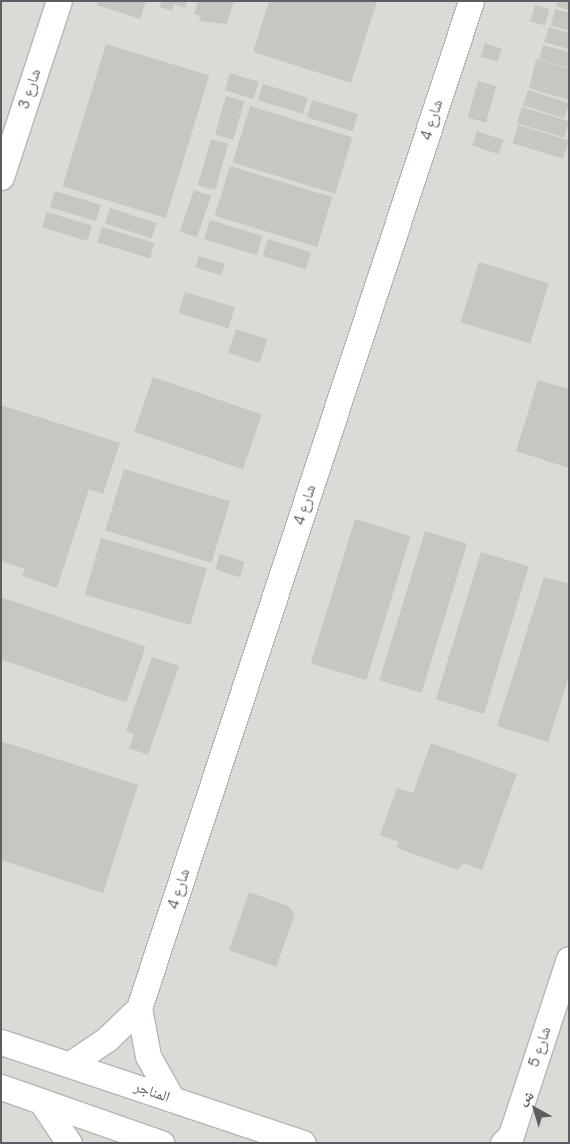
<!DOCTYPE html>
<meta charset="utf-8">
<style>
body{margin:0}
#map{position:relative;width:570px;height:1144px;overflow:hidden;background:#edebe3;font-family:"DM Sans","Noto Naskh Arabic",sans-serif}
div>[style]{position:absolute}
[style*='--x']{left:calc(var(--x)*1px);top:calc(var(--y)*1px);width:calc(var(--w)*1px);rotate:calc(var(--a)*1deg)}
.industrial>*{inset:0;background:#dcdad5;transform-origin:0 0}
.building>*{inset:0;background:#c8c6c0;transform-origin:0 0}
.roads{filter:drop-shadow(1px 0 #b3b5ba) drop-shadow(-1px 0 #b3b5ba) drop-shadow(0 1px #b3b5ba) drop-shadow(0 -1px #b3b5ba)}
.minor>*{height:25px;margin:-12.5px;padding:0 12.5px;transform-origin:12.5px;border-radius:12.5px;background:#fff}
span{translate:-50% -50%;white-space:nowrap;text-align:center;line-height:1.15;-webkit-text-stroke:4.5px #fff;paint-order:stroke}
.street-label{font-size:15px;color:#5b5e63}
.frame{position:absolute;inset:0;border:2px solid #5b5e63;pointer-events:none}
.north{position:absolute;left:510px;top:1084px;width:50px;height:50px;-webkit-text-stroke:4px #fff;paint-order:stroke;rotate:321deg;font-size:14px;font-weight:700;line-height:20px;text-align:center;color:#5b5e63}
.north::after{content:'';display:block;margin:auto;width:18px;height:22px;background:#5b5e63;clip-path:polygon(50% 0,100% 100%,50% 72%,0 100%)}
</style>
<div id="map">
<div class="industrial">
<i style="left:1px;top:1px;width:568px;height:1142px"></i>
</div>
<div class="building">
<i style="clip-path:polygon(98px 1px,146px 1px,140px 19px,97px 5px)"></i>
<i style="clip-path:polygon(162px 1px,187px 1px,185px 8px,174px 4px,172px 11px,160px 7px)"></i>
<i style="clip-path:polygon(198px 1px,234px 1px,227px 24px,199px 21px,201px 16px,194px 14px)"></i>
<i style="clip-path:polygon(269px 1px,377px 1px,351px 83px,253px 52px)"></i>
<i style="clip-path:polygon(558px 1px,569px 1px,569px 10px,556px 6px)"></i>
<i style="left:535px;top:5px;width:15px;height:17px;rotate:16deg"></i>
<i style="clip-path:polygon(555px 9px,569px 13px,569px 31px,551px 25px)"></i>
<i style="clip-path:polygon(549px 27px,569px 33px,569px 49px,544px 42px)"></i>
<i style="left:485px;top:43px;width:18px;height:14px;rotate:19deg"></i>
<i style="left:106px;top:44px;width:108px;height:149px;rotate:17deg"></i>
<i style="clip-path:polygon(543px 45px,569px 52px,569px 68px,539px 59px)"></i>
<i style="clip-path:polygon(536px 59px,569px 69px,569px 100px,529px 88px)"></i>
<i style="left:230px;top:73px;width:30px;height:18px;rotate:17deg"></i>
<i style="left:478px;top:81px;width:19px;height:38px;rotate:16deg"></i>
<i style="left:263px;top:84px;width:47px;height:17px;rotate:17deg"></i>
<i style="left:528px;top:90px;width:43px;height:16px;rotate:18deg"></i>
<i style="left:226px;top:96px;width:19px;height:40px;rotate:16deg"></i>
<i style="left:312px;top:100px;width:48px;height:18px;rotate:17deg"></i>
<i style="left:250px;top:106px;width:107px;height:59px;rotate:17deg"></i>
<i style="left:522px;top:107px;width:49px;height:17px;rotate:17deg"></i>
<i style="left:518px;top:125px;width:53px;height:19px;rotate:17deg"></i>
<i style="left:477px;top:131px;width:28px;height:15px;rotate:19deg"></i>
<i style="left:211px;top:139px;width:18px;height:48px;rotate:16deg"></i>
<i style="left:230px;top:166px;width:107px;height:52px;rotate:17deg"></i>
<i style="left:194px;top:190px;width:18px;height:44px;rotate:19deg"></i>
<i style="left:55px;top:191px;width:48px;height:17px;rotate:17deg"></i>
<i style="left:110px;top:208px;width:49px;height:16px;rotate:18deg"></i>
<i style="left:47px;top:212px;width:47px;height:16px;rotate:17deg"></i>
<i style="left:210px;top:220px;width:55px;height:20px;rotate:17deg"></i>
<i style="left:102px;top:227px;width:55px;height:16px;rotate:17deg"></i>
<i style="left:268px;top:239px;width:45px;height:18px;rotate:17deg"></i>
<i style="left:199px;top:256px;width:27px;height:12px;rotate:17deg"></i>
<i style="left:479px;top:262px;width:73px;height:63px;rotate:17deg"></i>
<i style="left:185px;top:292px;width:52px;height:22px;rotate:17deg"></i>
<i style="left:236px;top:329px;width:33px;height:25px;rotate:18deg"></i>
<i style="left:153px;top:377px;width:115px;height:58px;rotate:19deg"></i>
<i style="clip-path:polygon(538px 380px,569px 389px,569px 468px,516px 451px)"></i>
<i style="clip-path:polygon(1px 405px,120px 443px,103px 494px,89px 489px,57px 588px,22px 576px,25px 569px,1px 561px)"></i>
<i style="left:124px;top:469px;width:111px;height:64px;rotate:17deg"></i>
<i style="left:355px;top:519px;width:58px;height:151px;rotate:17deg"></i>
<i style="left:425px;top:531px;width:44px;height:156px;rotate:17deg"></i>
<i style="left:101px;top:538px;width:110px;height:59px;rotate:16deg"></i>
<i style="left:481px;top:552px;width:50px;height:154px;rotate:17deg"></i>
<i style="left:220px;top:554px;width:26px;height:16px;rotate:18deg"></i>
<i style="clip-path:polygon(544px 577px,569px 584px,569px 676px,548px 742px,497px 726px)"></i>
<i style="left:1px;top:597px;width:153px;height:59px;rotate:19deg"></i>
<i style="clip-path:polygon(152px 657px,179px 666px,148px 755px,129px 748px,134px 734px,126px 731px)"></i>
<i style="clip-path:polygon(1px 741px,138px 785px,103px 893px,1px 860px)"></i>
<i style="clip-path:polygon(431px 743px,517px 774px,482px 870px,464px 863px,458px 870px,397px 848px,399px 842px,380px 835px,397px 788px,413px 793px)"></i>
<i style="clip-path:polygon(249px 892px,288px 906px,295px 914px,276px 967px,229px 950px)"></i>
</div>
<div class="roads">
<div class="minor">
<i style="--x:1;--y:177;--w:185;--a:-71.8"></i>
<i style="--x:1;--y:1042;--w:318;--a:18.5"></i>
<i style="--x:70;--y:1064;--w:45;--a:-34"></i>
<i style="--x:107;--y:1039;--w:45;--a:-44.1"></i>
<i style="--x:1;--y:1087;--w:170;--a:19.3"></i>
<i style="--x:172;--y:1099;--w:49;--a:-119.2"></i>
<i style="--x:148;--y:1056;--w:49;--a:-100.6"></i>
<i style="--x:139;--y:1008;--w:1060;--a:-71.75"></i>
<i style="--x:41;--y:1101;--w:50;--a:56.3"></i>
<i style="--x:503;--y:1143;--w:11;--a:-45"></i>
<i style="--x:511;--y:1135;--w:185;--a:-71.8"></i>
</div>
</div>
<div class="street-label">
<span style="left:30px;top:89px;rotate:-72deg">شارع 3</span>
<span style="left:432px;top:120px;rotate:-72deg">شارع 4</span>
<span style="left:305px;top:505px;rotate:-72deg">شارع 4</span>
<span style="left:179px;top:889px;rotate:-72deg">شارع 4</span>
<span style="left:540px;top:1047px;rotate:-72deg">شارع 5</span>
<span style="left:152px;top:1092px;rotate:19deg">المناجر</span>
</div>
<div class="frame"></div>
<div class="north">ش</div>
</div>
